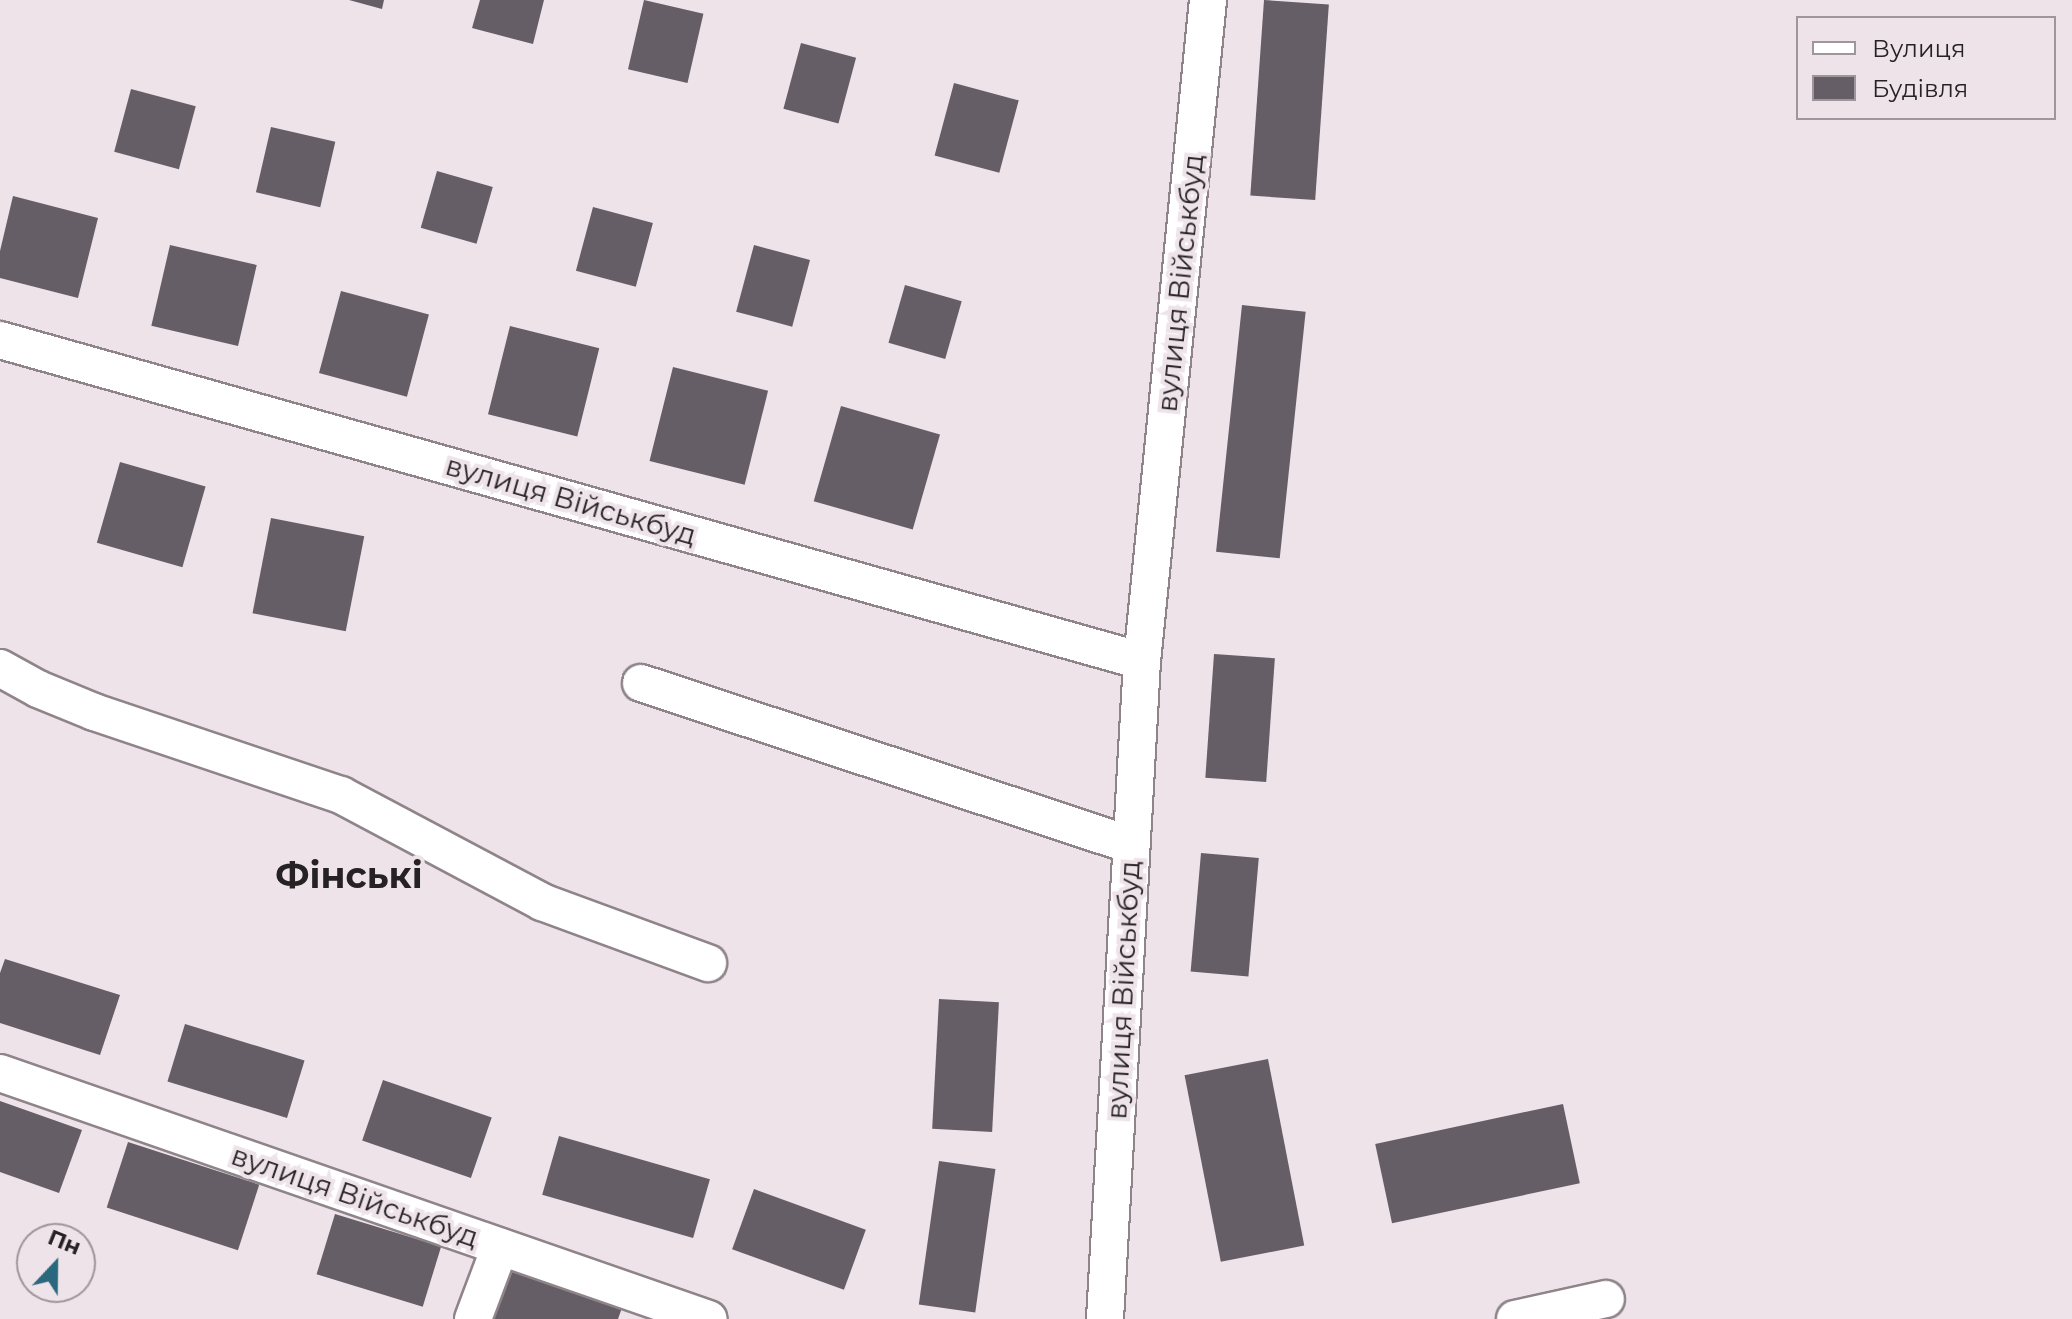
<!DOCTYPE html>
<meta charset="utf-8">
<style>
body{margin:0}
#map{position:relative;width:2072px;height:1319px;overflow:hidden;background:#eee3e9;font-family:Montserrat,sans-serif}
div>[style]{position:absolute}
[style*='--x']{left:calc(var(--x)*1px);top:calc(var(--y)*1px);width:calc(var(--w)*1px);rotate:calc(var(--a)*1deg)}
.building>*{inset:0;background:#655e67;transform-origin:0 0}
.roads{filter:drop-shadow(2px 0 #8e8489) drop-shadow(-2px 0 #8e8489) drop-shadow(0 2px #8e8489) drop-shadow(0 -2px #8e8489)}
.minor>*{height:36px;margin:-18px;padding:0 18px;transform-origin:18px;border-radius:18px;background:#fff}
span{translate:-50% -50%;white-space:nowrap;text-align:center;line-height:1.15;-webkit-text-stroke:8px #eee3e9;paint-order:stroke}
.street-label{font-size:28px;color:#262224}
.district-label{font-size:36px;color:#262224;font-weight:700}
.legend{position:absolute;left:1796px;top:16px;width:260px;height:104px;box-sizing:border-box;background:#eee3e9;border:2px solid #9e969a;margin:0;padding:10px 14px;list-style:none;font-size:24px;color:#262224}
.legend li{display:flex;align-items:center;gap:16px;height:40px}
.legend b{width:40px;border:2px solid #9e969a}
.north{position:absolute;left:16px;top:1223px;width:80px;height:80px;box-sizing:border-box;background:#eee3e9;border:2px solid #9e969a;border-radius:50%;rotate:22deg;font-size:22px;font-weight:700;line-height:32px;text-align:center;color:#262224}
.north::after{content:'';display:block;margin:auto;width:28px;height:36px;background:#29687d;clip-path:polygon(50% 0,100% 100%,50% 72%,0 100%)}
</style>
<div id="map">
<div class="building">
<i style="clip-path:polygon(349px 0,384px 0,382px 9px)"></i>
<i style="clip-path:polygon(480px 0,544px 0,533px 44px,472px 28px)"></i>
<i style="left:644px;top:0;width:61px;height:71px;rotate:13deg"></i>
<i style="left:1264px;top:0;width:65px;height:196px;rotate:4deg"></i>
<i style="left:801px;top:43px;width:57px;height:68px;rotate:15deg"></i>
<i style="left:954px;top:83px;width:67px;height:75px;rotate:15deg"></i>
<i style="left:131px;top:89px;width:67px;height:65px;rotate:15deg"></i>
<i style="left:271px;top:127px;width:66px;height:67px;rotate:13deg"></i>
<i style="left:437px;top:171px;width:58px;height:59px;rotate:16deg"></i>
<i style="clip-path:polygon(13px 196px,98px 218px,78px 298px,0 278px,0 251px)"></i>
<i style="left:593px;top:207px;width:62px;height:66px;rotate:15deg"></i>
<i style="left:170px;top:245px;width:89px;height:83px;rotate:13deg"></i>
<i style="left:754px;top:245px;width:58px;height:69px;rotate:15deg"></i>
<i style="left:905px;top:285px;width:59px;height:60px;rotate:16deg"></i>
<i style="left:341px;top:291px;width:91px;height:85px;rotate:15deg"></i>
<i style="left:1242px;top:305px;width:64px;height:248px;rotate:6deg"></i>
<i style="left:510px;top:326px;width:92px;height:91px;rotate:14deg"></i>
<i style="left:673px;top:367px;width:98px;height:97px;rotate:14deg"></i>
<i style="left:841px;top:406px;width:103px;height:99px;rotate:16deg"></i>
<i style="left:120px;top:462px;width:89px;height:84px;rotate:16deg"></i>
<i style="left:271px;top:518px;width:95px;height:97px;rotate:11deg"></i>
<i style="left:1214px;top:654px;width:61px;height:124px;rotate:4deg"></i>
<i style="left:1201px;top:853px;width:58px;height:119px;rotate:5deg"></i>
<i style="clip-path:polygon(5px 959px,120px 995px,100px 1055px,0 1023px,0 973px)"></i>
<i style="left:939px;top:999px;width:60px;height:130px;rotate:3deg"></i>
<i style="left:185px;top:1024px;width:125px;height:60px;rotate:17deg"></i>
<i style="left:1268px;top:1059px;width:190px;height:85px;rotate:79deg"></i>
<i style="left:383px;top:1080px;width:115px;height:64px;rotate:19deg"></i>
<i style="clip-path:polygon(0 1101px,82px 1130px,59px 1193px,0 1172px)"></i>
<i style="left:1563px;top:1104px;width:81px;height:192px;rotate:78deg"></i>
<i style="left:559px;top:1136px;width:157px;height:61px;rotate:16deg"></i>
<i style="left:128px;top:1142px;width:138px;height:69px;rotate:18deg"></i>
<i style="left:939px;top:1161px;width:57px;height:145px;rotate:8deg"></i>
<i style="left:754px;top:1189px;width:119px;height:64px;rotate:20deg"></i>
<i style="left:335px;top:1214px;width:111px;height:63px;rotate:17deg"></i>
<i style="clip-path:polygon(504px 1262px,624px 1302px,618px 1319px,490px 1319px)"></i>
</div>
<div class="roads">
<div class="minor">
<i style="--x:0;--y:340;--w:1186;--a:15.7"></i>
<i style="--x:0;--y:668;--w:43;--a:28.9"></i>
<i style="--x:38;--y:689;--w:61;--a:22.3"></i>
<i style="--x:94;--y:712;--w:261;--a:18.6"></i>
<i style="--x:341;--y:795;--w:228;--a:28"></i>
<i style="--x:542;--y:902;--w:177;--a:20.2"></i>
<i style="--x:641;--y:683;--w:516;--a:18.29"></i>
<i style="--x:0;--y:1073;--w:750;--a:19.14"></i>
<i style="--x:473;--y:1319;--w:77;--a:-69.4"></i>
<i style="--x:1105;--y:1319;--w:659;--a:-86.78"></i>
<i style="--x:1142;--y:661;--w:664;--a:-84.3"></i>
<i style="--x:1515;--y:1319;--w:93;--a:-12.4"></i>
</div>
</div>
<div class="street-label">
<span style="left:1180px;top:283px;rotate:-84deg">вулиця Військбуд</span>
<span style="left:571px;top:500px;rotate:16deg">вулиця Військбуд</span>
<span style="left:1123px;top:990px;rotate:-87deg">вулиця Військбуд</span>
<span style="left:355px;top:1196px;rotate:19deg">вулиця Військбуд</span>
</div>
<div class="district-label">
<span style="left:349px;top:876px">Фінські</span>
</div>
<ul class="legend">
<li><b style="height:10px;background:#fff"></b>Вулиця</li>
<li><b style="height:22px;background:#655e67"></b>Будівля</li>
</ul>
<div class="north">Пн</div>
</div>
